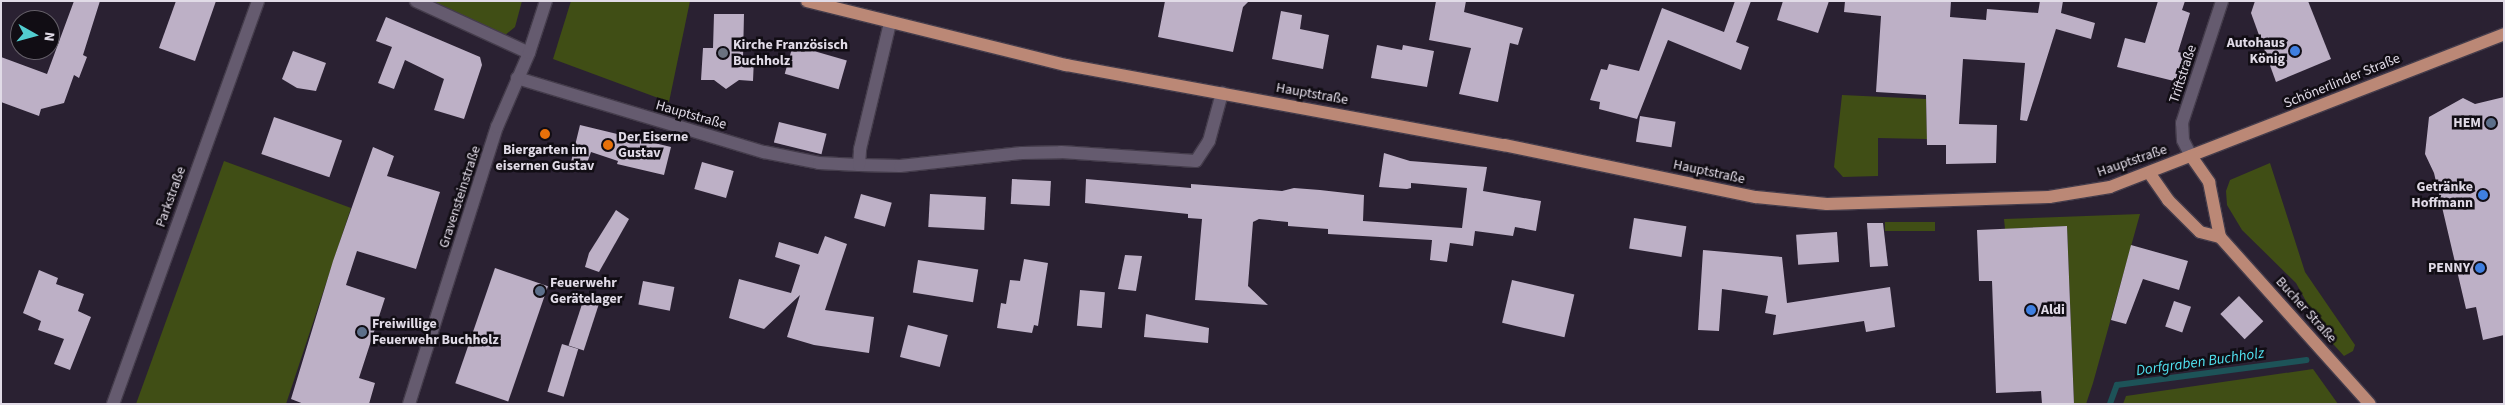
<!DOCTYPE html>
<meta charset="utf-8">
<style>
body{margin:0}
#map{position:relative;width:2505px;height:405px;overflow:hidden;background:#2a2132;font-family:"Source Sans 3",sans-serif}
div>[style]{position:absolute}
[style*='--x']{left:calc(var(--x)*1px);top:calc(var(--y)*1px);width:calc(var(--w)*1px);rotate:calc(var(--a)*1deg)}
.green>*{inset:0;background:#404e15;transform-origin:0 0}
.stream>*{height:5.5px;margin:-2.75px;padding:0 2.75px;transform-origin:2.75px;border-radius:2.75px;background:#1d5358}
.building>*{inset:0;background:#bdb0c6;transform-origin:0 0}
.roads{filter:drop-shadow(1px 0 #443c4b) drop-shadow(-1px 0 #443c4b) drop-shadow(0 1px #443c4b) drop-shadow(0 -1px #443c4b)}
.minor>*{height:12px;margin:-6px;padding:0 6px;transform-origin:6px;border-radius:6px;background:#655b6f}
.major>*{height:12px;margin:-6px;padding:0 6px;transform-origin:6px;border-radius:6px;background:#bb8876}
.dots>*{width:14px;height:14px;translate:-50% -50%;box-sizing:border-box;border:2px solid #110d14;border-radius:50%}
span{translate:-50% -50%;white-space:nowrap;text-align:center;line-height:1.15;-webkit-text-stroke:5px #110d14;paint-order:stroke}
.poi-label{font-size:14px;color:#e1dbe7;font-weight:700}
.right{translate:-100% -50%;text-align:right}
.left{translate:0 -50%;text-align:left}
.street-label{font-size:14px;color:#e1dbe7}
.water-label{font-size:15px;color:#51e4f2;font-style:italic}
.frame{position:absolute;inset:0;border:2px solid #e1dbe7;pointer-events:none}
.north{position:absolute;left:10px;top:10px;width:50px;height:50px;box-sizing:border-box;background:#110d14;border:1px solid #645f68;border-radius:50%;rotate:97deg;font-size:14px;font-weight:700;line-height:20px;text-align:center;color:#e1dbe7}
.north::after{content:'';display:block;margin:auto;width:18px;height:22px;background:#52cdd0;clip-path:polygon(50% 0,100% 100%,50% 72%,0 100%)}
</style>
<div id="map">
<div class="green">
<i style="clip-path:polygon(431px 1px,522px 1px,515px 27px,504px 36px)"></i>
<i style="clip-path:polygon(571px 1px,690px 1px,669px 102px,553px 59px)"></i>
<i style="clip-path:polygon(1842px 95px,1926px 99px,1927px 139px,1878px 138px,1878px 176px,1843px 177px,1834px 167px)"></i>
<i style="clip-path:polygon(224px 161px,351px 208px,286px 404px,136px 404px)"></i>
<i style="clip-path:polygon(2270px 163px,2305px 272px,2355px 345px,2353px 351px,2344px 356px,2324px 334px,2296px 283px,2242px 230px,2227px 205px,2226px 191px,2230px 180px)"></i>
<i style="clip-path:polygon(2140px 214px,2093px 383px,2086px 404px,2074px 404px,2067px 226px,2005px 229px,2004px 219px)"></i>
<i style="left:1935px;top:222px;width:9px;height:50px;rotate:90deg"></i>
<i style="clip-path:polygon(2313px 369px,2338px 404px,2123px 404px,2126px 396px)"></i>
</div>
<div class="stream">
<i style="--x:2110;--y:404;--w:20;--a:-70"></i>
<i style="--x:2117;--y:385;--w:191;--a:-7.5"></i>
</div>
<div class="building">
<i style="clip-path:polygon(74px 1px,100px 1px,83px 55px,87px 57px,79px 78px,74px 75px,64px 103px,41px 109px,39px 116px,1px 102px,1px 57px,47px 74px)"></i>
<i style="clip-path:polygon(176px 1px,216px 1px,195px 61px,159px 48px)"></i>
<i style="clip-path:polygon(1165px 1px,1249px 1px,1243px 7px,1233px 52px,1158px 37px)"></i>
<i style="clip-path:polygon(1436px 1px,1466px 1px,1464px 12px,1523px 28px,1518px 45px,1510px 43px,1498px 102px,1459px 94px,1471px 48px,1429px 40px)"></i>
<i style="clip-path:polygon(1735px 1px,1751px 1px,1736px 42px,1749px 47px,1741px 70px,1668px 40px,1637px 119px,1599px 109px,1600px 102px,1590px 100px,1601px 69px,1607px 70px,1609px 64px,1639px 71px,1662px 8px,1724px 32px)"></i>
<i style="clip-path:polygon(1783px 1px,1829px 1px,1818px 33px,1777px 20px)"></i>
<i style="clip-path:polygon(1845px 1px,1951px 1px,1950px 17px,1986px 20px,1987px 9px,2038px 13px,2040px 1px,2063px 1px,2061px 13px,2095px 23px,2091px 39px,2056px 29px,2027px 121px,2020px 120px,2025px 63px,1963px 59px,1959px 124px,1997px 125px,1996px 163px,1946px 164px,1946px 145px,1927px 145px,1926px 95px,1876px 92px,1881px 16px,1844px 12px)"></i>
<i style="clip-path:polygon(2158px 1px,2185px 1px,2182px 10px,2190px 13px,2178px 52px,2186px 54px,2178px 82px,2117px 67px,2125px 38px,2145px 43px)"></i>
<i style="clip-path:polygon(2255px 1px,2308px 1px,2331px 59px,2276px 82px,2251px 13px)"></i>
<i style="clip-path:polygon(1281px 11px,1302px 15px,1300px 29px,1329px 35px,1323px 69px,1272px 59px)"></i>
<i style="clip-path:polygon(714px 14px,744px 14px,743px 58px,754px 58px,753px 81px,739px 80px,726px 89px,714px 80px,701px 80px,703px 48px,713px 48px)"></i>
<i style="clip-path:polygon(386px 17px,480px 57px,482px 65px,464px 119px,434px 110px,444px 79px,405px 60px,394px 89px,378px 83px,392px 47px,376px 41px)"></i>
<i style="left:793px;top:45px;width:56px;height:30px;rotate:16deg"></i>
<i style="clip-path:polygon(1377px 45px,1402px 50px,1403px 45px,1434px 51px,1427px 87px,1371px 78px)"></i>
<i style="clip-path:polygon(293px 51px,326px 63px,316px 91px,297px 88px,282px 79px)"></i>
<i style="clip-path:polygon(2504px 97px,2504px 335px,2483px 340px,2476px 307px,2466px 309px,2434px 173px,2425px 154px,2429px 117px,2463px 98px,2475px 104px)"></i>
<i style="left:1640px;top:116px;width:36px;height:26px;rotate:9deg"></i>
<i style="left:274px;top:117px;width:72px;height:39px;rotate:19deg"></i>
<i style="left:779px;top:122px;width:49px;height:21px;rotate:14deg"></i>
<i style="clip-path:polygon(580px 125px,671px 147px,664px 175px,617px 164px,618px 161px,591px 152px,586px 166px,571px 162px)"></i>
<i style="clip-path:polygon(373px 147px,394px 156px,387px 176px,440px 192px,416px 269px,357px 251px,346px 285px,385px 298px,359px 378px,375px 383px,369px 404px,304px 404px,291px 399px,333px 261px)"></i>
<i style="clip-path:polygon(1384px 153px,1410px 161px,1487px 167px,1483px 191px,1541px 201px,1536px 231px,1515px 227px,1513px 236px,1475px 231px,1473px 246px,1450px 243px,1447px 262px,1430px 260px,1432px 240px,1328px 234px,1328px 229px,1288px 226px,1288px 222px,1259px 219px,1253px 222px,1248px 286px,1268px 305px,1195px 300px,1202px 219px,1188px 218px,1188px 214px,1085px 203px,1086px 179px,1191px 188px,1191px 184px,1282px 191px,1294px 188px,1320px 190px,1364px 195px,1363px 221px,1462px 228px,1467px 188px,1411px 183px,1411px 188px,1407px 189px,1379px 187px)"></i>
<i style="left:702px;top:162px;width:33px;height:28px;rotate:16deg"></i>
<i style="left:1012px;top:179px;width:39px;height:25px;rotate:3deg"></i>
<i style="left:861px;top:194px;width:32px;height:25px;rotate:16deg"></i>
<i style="left:930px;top:194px;width:56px;height:33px;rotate:3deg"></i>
<i style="clip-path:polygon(616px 210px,629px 219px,599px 272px,585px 267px,589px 253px)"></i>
<i style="left:1634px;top:218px;width:53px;height:31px;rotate:9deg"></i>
<i style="clip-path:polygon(1867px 223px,1883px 223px,1888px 266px,1870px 267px)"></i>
<i style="clip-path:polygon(2067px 226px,2074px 404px,2042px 404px,2041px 391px,1996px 393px,1992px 281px,1979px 281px,1977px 230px)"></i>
<i style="left:1837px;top:232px;width:30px;height:41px;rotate:86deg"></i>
<i style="clip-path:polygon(825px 236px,847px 244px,825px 310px,874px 317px,869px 353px,814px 345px,787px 337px,800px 295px,764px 329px,729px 318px,739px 279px,791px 293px,800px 265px,775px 257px,779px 242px,818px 254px)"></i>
<i style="clip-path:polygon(2131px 245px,2188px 261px,2179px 290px,2143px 279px,2126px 324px,2111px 320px)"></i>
<i style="clip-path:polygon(1703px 250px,1782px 257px,1787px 303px,1890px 287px,1895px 327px,1866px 332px,1864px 321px,1773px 335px,1776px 315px,1765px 313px,1768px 296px,1722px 289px,1719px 331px,1698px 330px)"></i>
<i style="clip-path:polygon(1125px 255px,1142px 256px,1136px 291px,1118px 289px)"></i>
<i style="clip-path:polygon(1024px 259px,1048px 263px,1038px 326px,1034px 325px,1032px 333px,997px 328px,1001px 303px,1006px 304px,1010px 280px,1020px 281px)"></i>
<i style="left:918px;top:260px;width:61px;height:33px;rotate:9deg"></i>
<i style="left:495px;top:268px;width:56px;height:122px;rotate:19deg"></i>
<i style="clip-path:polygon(39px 270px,58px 278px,56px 284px,84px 294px,78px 311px,91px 317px,70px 370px,54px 364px,64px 339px,38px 330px,41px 321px,23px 313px)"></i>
<i style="left:1512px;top:280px;width:64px;height:44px;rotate:13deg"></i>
<i style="left:643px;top:281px;width:32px;height:24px;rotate:11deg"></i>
<i style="left:1080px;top:290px;width:25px;height:36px;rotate:5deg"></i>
<i style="left:2239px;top:296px;width:35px;height:26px;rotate:46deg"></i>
<i style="left:584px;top:298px;width:16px;height:50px;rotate:18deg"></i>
<i style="left:2174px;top:301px;width:18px;height:27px;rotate:19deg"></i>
<i style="clip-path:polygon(1146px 314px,1209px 328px,1208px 343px,1144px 337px)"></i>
<i style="left:908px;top:325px;width:41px;height:33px;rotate:14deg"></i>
<i style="left:562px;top:344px;width:17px;height:50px;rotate:17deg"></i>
</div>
<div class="roads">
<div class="minor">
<i style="--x:416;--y:1;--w:124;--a:24.7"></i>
<i style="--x:517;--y:78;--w:258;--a:16.7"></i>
<i style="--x:764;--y:152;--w:56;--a:11.3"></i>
<i style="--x:819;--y:163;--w:40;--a:2.9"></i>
<i style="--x:859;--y:165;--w:41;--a:1.4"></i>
<i style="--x:900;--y:166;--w:123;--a:-6.1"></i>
<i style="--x:1022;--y:153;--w:39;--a:-1"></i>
<i style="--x:1061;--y:152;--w:135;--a:3.8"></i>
<i style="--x:1196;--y:161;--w:24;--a:-57"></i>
<i style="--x:1209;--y:141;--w:50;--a:-74.8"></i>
<i style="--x:2191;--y:156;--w:18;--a:-117"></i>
<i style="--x:2183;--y:140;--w:17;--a:-93"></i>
<i style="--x:2182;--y:123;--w:128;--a:-71.8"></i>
<i style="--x:859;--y:165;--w:16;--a:-86"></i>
<i style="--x:860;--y:149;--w:130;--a:-76.6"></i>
<i style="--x:113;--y:404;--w:428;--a:-70.2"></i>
<i style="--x:409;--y:404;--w:291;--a:-72.4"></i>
<i style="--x:497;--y:127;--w:81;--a:-66.6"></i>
<i style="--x:529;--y:53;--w:55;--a:-71.9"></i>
</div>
<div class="major">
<i style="--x:807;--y:1;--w:267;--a:13.9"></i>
<i style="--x:1066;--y:65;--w:445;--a:10.4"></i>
<i style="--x:1504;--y:145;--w:257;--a:11.7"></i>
<i style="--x:1756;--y:197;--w:71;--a:5.6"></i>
<i style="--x:1827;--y:204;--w:222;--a:-1.8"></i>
<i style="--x:2049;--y:197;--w:62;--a:-9.3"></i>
<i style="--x:2110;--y:187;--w:423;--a:-21.2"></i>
<i style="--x:2191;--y:156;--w:32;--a:55"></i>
<i style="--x:2209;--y:182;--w:56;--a:78.7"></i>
<i style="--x:2220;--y:237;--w:224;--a:48.1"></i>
<i style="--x:2150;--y:174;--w:32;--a:55"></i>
<i style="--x:2168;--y:200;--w:45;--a:45"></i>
<i style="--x:2200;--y:232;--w:21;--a:14"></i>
</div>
</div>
<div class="dots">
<i style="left:2295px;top:51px;background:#3f7fe0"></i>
<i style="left:723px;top:53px;background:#6b7280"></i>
<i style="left:2491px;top:123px;background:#5c6f8a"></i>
<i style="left:545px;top:134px;background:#e8710a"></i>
<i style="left:608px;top:145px;background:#e8710a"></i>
<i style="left:2483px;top:195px;background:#3f7fe0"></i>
<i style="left:2480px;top:268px;background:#3f7fe0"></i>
<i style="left:540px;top:291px;background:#5c6f8a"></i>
<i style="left:2031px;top:310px;background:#3f7fe0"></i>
<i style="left:362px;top:332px;background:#5c6f8a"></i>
</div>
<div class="poi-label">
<span class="right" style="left:2285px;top:51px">Autohaus<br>König</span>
<span class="left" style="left:733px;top:53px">Kirche Französisch<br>Buchholz</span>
<span class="right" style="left:2481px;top:123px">HEM</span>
<span class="left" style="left:618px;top:145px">Der Eiserne<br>Gustav</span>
<span style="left:545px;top:158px">Biergarten im<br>eisernen Gustav</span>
<span class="right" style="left:2473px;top:195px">Getränke<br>Hoffmann</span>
<span class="right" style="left:2470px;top:268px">PENNY</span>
<span class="left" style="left:550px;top:291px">Feuerwehr<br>Gerätelager</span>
<span class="left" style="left:2041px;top:310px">Aldi</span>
<span class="left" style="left:372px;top:332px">Freiwillige<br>Feuerwehr Buchholz</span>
</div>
<div class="street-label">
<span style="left:2183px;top:74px;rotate:-72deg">Triftstraße</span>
<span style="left:2342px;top:81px;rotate:-22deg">Schönerlinder Straße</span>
<span style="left:1312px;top:94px;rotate:10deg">Hauptstraße</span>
<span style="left:691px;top:115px;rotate:16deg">Hauptstraße</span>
<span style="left:2132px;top:161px;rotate:-19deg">Hauptstraße</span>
<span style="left:1709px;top:172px;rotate:12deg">Hauptstraße</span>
<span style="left:171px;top:197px;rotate:-70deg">Parkstraße</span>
<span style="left:460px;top:197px;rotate:-72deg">Gravensteinstraße</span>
<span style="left:2306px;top:310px;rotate:48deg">Bucher Straße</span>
</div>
<div class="water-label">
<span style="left:2200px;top:362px;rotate:-8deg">Dorfgraben Buchholz</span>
</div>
<div class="frame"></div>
<div class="north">N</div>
</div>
